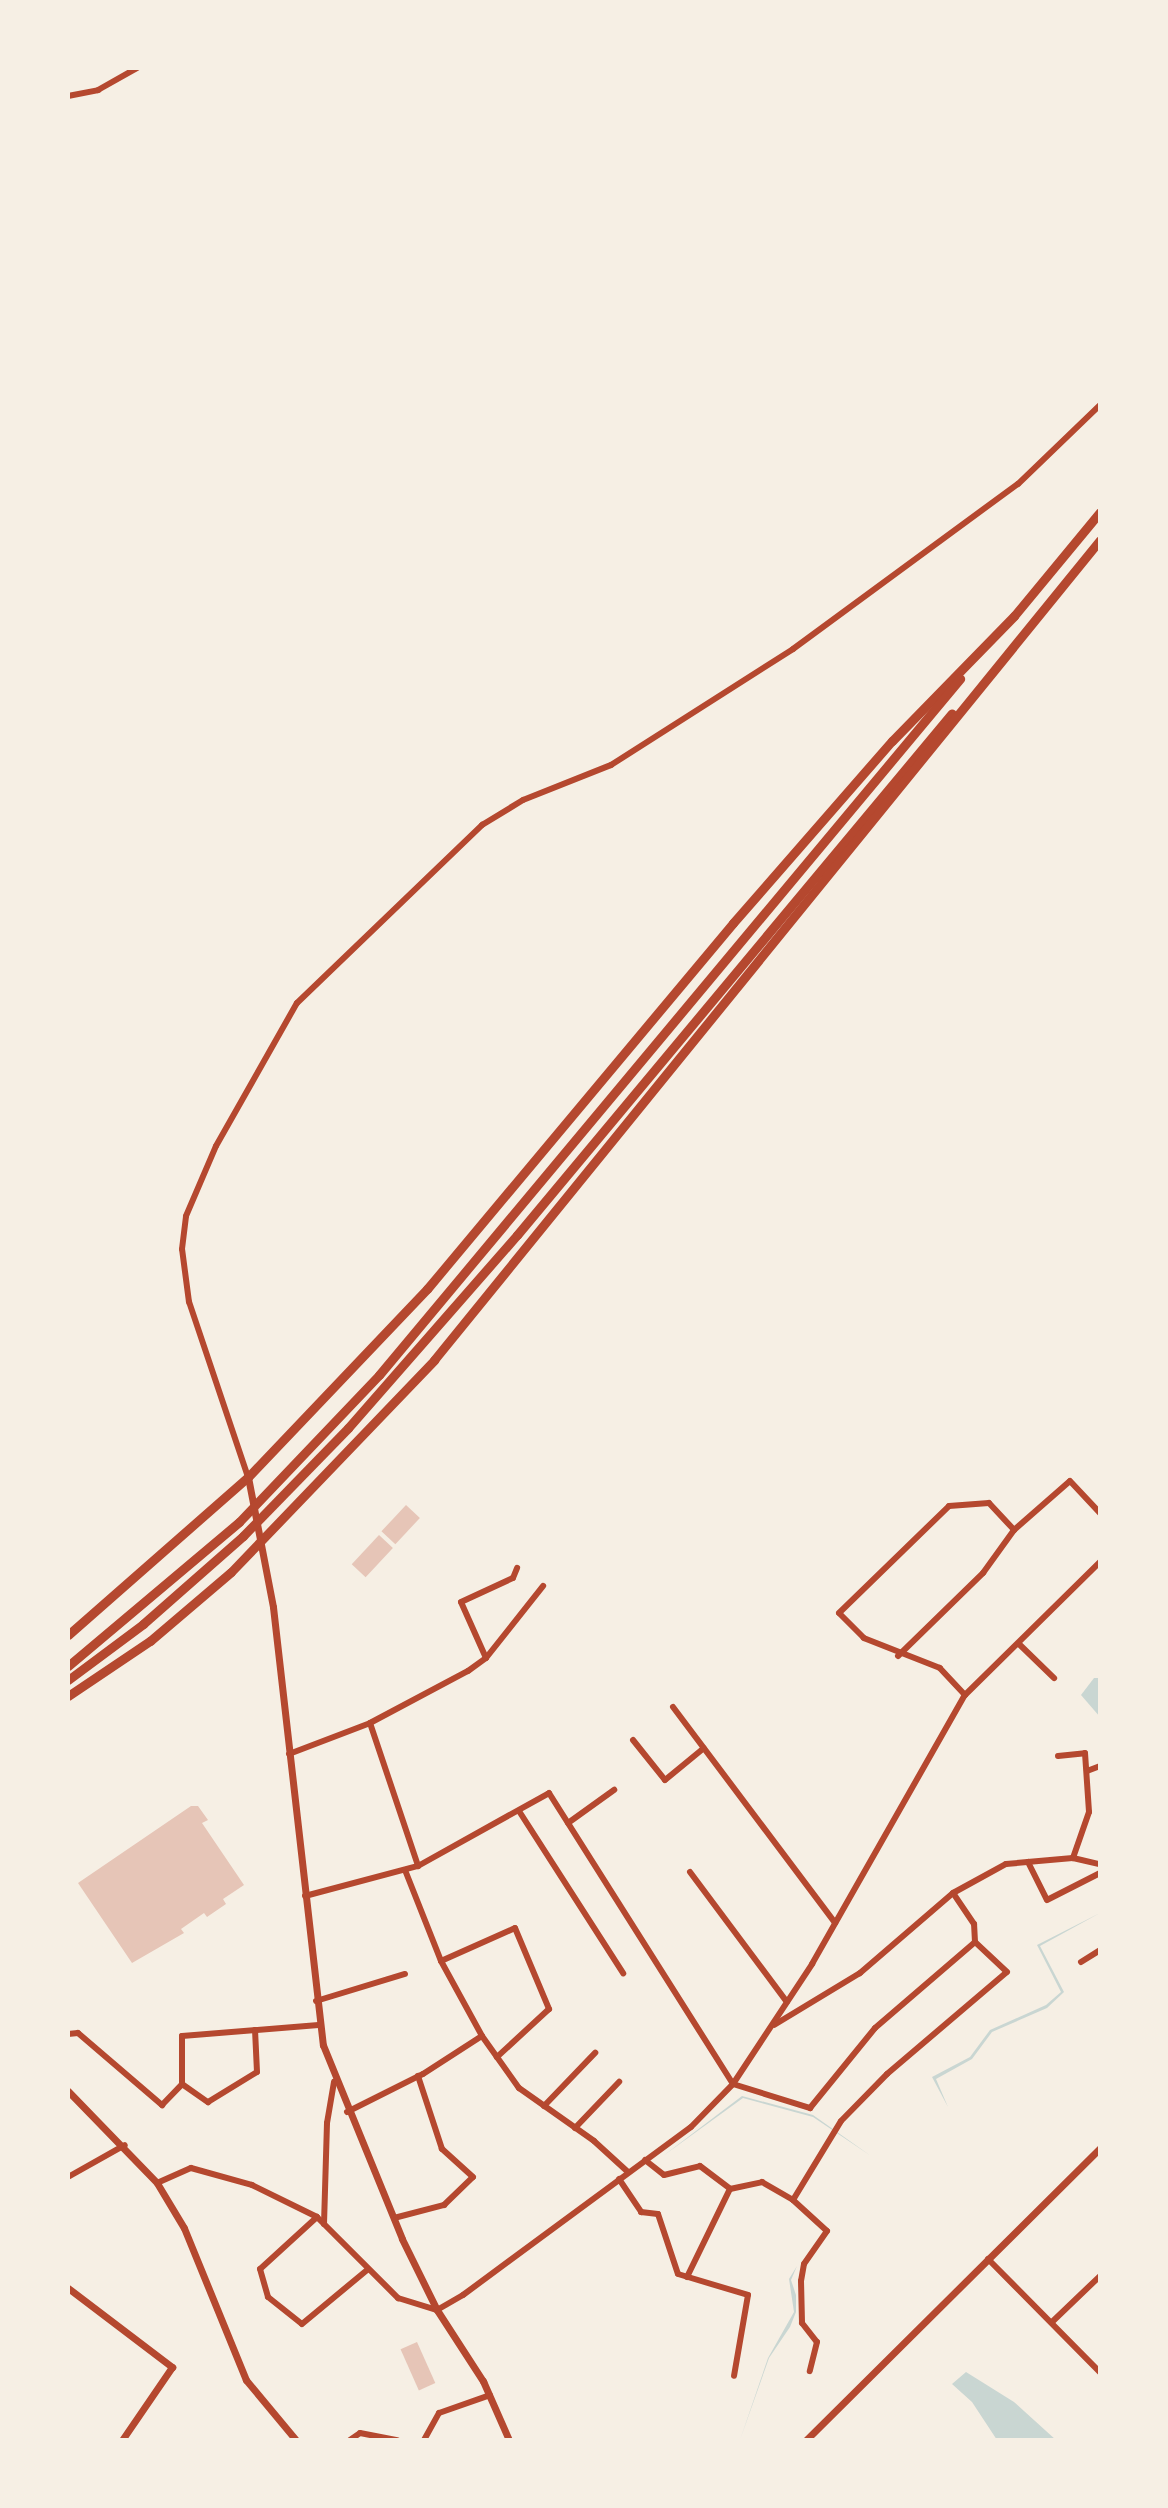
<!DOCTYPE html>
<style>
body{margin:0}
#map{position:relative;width:1168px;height:2508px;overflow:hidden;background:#f6efe4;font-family:"Varela Round",sans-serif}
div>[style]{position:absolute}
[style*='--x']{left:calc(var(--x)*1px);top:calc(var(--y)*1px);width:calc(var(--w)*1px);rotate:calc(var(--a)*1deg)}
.water>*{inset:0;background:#c9d6d2}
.building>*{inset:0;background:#e6c5b7;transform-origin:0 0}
.minor>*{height:6px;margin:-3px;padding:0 3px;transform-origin:3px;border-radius:3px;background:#b5482f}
.tertiary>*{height:7px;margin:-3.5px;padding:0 3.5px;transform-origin:3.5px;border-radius:3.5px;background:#b5482f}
.trunk>*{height:9px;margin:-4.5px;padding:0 4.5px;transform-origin:4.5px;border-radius:4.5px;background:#b5482f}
span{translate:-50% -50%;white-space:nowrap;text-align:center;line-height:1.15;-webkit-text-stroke:6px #f6efe4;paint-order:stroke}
.frame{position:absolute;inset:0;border:70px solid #f6efe4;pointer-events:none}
</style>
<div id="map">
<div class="water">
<i style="clip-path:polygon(1094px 1678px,1100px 1678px,1100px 1717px,1081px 1695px)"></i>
<i style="clip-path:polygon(1100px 1913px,1040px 1946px,1064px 1992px,1047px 2008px,992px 2032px,972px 2059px,936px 2079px,948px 2107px,932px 2077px,970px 2057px,990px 2030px,1046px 2005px,1061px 1992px,1037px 1945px)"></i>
<i style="clip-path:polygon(742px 2096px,813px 2115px,871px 2156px,813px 2117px,743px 2098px,663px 2156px)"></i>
<i style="clip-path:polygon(797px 2266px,791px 2280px,796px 2295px,796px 2312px,790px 2327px,769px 2358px,740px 2440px,768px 2358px,794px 2312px,789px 2279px)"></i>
<i style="clip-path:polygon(966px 2372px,1014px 2402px,1056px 2440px,997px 2440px,972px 2402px,952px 2384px)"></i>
</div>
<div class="building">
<i style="left:406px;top:1505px;width:19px;height:36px;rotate:43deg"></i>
<i style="left:379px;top:1535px;width:19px;height:40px;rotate:43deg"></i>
<i style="clip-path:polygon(191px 1806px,198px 1806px,208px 1820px,202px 1823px,244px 1885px,223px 1899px,226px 1904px,207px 1917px,204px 1913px,181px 1929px,184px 1933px,132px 1963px,78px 1883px)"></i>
<i style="left:417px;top:2342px;width:45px;height:18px;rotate:66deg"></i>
</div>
<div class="minor">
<i style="--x:68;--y:96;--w:31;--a:-11"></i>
<i style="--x:98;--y:90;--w:45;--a:-29.4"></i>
<i style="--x:248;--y:1477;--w:185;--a:-108.6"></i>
<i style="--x:189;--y:1302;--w:53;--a:-97.5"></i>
<i style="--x:182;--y:1249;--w:33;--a:-83"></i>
<i style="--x:186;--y:1216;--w:76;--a:-66.8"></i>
<i style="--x:216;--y:1146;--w:164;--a:-60.5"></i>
<i style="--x:297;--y:1003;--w:257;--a:-43.9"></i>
<i style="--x:482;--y:825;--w:48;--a:-31.4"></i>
<i style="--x:523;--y:800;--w:95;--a:-21.7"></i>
<i style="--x:611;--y:765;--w:216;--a:-32.5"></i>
<i style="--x:793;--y:649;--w:279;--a:-36.3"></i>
<i style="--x:1018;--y:484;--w:114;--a:-43.9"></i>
<i style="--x:1019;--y:1644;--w:49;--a:44.2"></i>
<i style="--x:898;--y:1656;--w:119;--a:-44.3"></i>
<i style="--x:983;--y:1573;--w:53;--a:-54.2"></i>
<i style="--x:486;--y:1658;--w:61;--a:-114.1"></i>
<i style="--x:461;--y:1602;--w:57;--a:-24.8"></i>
<i style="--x:513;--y:1578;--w:11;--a:-68"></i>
<i style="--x:965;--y:1695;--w:37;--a:-133"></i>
<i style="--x:940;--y:1668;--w:82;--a:-158.5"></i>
<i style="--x:864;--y:1638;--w:35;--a:-135"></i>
<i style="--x:839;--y:1613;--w:153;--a:-44.2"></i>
<i style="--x:949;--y:1506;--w:40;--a:-4.3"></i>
<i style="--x:989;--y:1503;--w:37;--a:47"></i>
<i style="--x:1014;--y:1530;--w:74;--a:-41.2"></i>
<i style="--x:1070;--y:1481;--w:44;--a:46.8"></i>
<i style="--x:673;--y:1707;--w:270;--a:53.1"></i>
<i style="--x:370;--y:1723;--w:151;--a:71.4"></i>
<i style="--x:633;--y:1740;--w:51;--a:51.3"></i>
<i style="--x:665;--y:1780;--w:50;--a:-39.4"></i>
<i style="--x:289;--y:1754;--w:87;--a:-20.9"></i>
<i style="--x:370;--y:1723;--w:111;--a:-28"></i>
<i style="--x:468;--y:1671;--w:22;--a:-36"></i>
<i style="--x:486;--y:1658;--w:92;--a:-51.6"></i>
<i style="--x:1058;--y:1756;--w:27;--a:-6"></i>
<i style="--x:1085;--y:1753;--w:59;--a:86.1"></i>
<i style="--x:1089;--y:1812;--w:49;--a:109.2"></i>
<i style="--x:1087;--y:1771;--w:14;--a:-21"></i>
<i style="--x:519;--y:1811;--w:193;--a:57.3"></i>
<i style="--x:568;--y:1823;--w:57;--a:-35.7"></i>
<i style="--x:1028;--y:1862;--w:42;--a:63.4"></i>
<i style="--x:1047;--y:1900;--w:59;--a:-27"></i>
<i style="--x:405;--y:1870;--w:98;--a:68.4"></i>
<i style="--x:441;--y:1961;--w:85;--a:61.3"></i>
<i style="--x:482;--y:2036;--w:64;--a:54.6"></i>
<i style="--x:519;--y:2088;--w:92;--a:35.2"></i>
<i style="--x:594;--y:2141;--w:46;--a:42.4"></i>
<i style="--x:690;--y:1872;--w:162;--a:53.3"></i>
<i style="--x:953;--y:1893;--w:60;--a:-28.7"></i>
<i style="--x:1006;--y:1864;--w:67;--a:-5.1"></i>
<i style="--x:1073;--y:1858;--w:28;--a:13"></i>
<i style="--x:305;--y:1896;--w:117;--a:-14.9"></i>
<i style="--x:418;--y:1866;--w:150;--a:-29.1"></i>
<i style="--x:549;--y:1793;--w:344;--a:57.7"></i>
<i style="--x:733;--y:2084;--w:81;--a:17.3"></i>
<i style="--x:810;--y:2108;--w:103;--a:-50.9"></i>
<i style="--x:875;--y:2028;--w:132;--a:-40.7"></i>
<i style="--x:975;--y:1942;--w:18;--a:-93"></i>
<i style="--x:974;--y:1924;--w:37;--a:-124"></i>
<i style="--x:953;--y:1893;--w:123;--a:139.3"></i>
<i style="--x:860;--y:1973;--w:100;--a:148.8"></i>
<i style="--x:441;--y:1961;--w:81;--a:-24"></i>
<i style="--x:515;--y:1928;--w:88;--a:67.2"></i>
<i style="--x:549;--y:2009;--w:71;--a:137.3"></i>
<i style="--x:1081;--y:1962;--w:22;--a:-32"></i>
<i style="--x:316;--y:2001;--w:93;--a:-16.9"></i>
<i style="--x:68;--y:2034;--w:10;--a:-6"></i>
<i style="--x:78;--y:2033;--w:111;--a:40.6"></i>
<i style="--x:162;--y:2105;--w:29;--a:-46"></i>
<i style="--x:182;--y:2084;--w:48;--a:-90"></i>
<i style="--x:182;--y:2036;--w:137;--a:-4.6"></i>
<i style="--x:182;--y:2084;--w:32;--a:35"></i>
<i style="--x:208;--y:2102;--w:57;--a:-31.5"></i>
<i style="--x:257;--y:2072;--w:42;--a:-92.7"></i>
<i style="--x:544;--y:2106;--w:74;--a:-46.1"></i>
<i style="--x:347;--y:2112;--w:85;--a:-26.6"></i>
<i style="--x:423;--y:2074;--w:70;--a:-32.8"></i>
<i style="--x:575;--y:2128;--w:64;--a:-46.3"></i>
<i style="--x:645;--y:2160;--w:24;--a:38"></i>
<i style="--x:664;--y:2175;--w:37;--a:-14"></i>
<i style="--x:700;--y:2166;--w:38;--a:37"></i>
<i style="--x:730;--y:2189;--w:33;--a:-12"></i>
<i style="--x:762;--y:2182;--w:36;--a:30"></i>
<i style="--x:793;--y:2200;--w:92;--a:-58.7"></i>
<i style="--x:841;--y:2121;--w:66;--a:-45.6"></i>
<i style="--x:887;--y:2074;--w:157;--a:-40.4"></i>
<i style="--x:1007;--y:1972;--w:44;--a:-136.8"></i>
<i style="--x:68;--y:2177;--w:65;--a:-29.3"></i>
<i style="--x:619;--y:2179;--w:40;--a:56"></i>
<i style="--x:641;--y:2212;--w:17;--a:7"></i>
<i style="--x:658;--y:2214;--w:63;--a:71.6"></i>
<i style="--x:678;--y:2274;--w:73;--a:16.7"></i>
<i style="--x:748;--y:2295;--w:82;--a:99.8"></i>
<i style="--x:157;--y:2183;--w:37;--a:-24"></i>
<i style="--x:191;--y:2168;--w:63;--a:15.6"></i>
<i style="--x:252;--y:2185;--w:72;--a:26.2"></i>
<i style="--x:317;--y:2217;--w:115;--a:45"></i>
<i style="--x:398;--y:2298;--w:41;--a:17.1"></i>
<i style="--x:437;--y:2310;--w:30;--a:-30"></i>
<i style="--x:463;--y:2295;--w:283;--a:-36.4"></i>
<i style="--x:691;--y:2127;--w:60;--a:-45.7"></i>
<i style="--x:733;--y:2084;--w:144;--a:-56.6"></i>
<i style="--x:812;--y:1964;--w:309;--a:-60.4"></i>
<i style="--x:965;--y:1695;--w:190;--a:-44.6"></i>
<i style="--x:793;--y:2200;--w:46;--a:42.4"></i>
<i style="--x:827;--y:2231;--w:40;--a:124.9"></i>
<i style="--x:804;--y:2264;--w:17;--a:100"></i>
<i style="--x:801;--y:2281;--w:42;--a:88.6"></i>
<i style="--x:802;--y:2323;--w:24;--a:52"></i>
<i style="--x:817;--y:2342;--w:30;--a:104"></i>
<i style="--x:317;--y:2217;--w:77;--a:137.6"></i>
<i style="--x:260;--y:2269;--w:29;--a:74"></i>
<i style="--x:268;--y:2297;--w:43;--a:38.5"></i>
<i style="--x:302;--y:2324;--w:85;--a:-39.7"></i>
<i style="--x:394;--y:2218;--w:52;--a:-14.6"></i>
<i style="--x:444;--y:2205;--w:40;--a:-44"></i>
<i style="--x:473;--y:2177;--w:42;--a:-137.9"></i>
<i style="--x:442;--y:2149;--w:77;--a:-108.2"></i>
<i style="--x:324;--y:2224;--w:101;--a:-88.3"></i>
<i style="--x:327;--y:2123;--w:42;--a:-80.3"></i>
<i style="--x:988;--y:2259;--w:159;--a:45.3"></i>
<i style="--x:687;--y:2277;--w:98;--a:-64"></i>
<i style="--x:1052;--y:2322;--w:66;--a:-43.8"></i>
<i style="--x:350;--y:2440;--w:12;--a:-35"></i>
<i style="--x:360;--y:2433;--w:38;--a:11"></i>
<i style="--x:424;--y:2440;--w:31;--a:-61"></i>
<i style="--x:439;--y:2413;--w:54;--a:-19.4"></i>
</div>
<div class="tertiary">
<i style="--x:248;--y:1477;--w:132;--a:79.1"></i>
<i style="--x:273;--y:1607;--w:441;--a:83.5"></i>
<i style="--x:323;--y:2045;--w:209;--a:67.8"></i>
<i style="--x:402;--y:2239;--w:79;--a:63.8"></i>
<i style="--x:437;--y:2310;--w:85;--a:57.1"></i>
<i style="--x:483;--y:2381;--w:64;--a:66.2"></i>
<i style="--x:68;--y:2091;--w:128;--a:45.9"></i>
<i style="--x:157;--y:2183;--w:52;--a:59"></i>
<i style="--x:184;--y:2228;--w:164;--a:67.8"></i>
<i style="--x:246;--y:2380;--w:78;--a:50.2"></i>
<i style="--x:68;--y:2288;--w:131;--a:37.2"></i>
<i style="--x:172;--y:2367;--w:88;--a:124.4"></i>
<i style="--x:806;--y:2440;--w:414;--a:-44.8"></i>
</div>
<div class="trunk">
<i style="--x:68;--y:1635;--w:240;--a:-41.3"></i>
<i style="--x:248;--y:1477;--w:260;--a:-46.4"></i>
<i style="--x:427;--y:1289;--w:477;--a:-50.1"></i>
<i style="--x:733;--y:923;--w:242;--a:-48.9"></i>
<i style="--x:892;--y:741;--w:175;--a:-45.7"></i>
<i style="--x:1014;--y:616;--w:135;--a:-50.4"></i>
<i style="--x:68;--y:1666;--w:224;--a:-40.1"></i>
<i style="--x:239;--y:1522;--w:203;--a:-46.4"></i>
<i style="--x:379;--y:1375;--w:907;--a:-50.15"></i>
<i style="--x:68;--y:1680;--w:94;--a:-36.7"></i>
<i style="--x:143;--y:1624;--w:133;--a:-41.3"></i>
<i style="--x:243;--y:1536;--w:151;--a:-45.8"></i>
<i style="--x:348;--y:1428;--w:257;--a:-48.8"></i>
<i style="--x:517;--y:1235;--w:679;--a:-50.19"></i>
<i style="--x:68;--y:1696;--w:99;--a:-33.9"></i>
<i style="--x:150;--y:1641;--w:106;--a:-40.4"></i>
<i style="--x:231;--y:1572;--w:294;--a:-46.2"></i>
<i style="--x:434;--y:1360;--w:1056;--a:-50.92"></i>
</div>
<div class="frame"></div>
</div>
